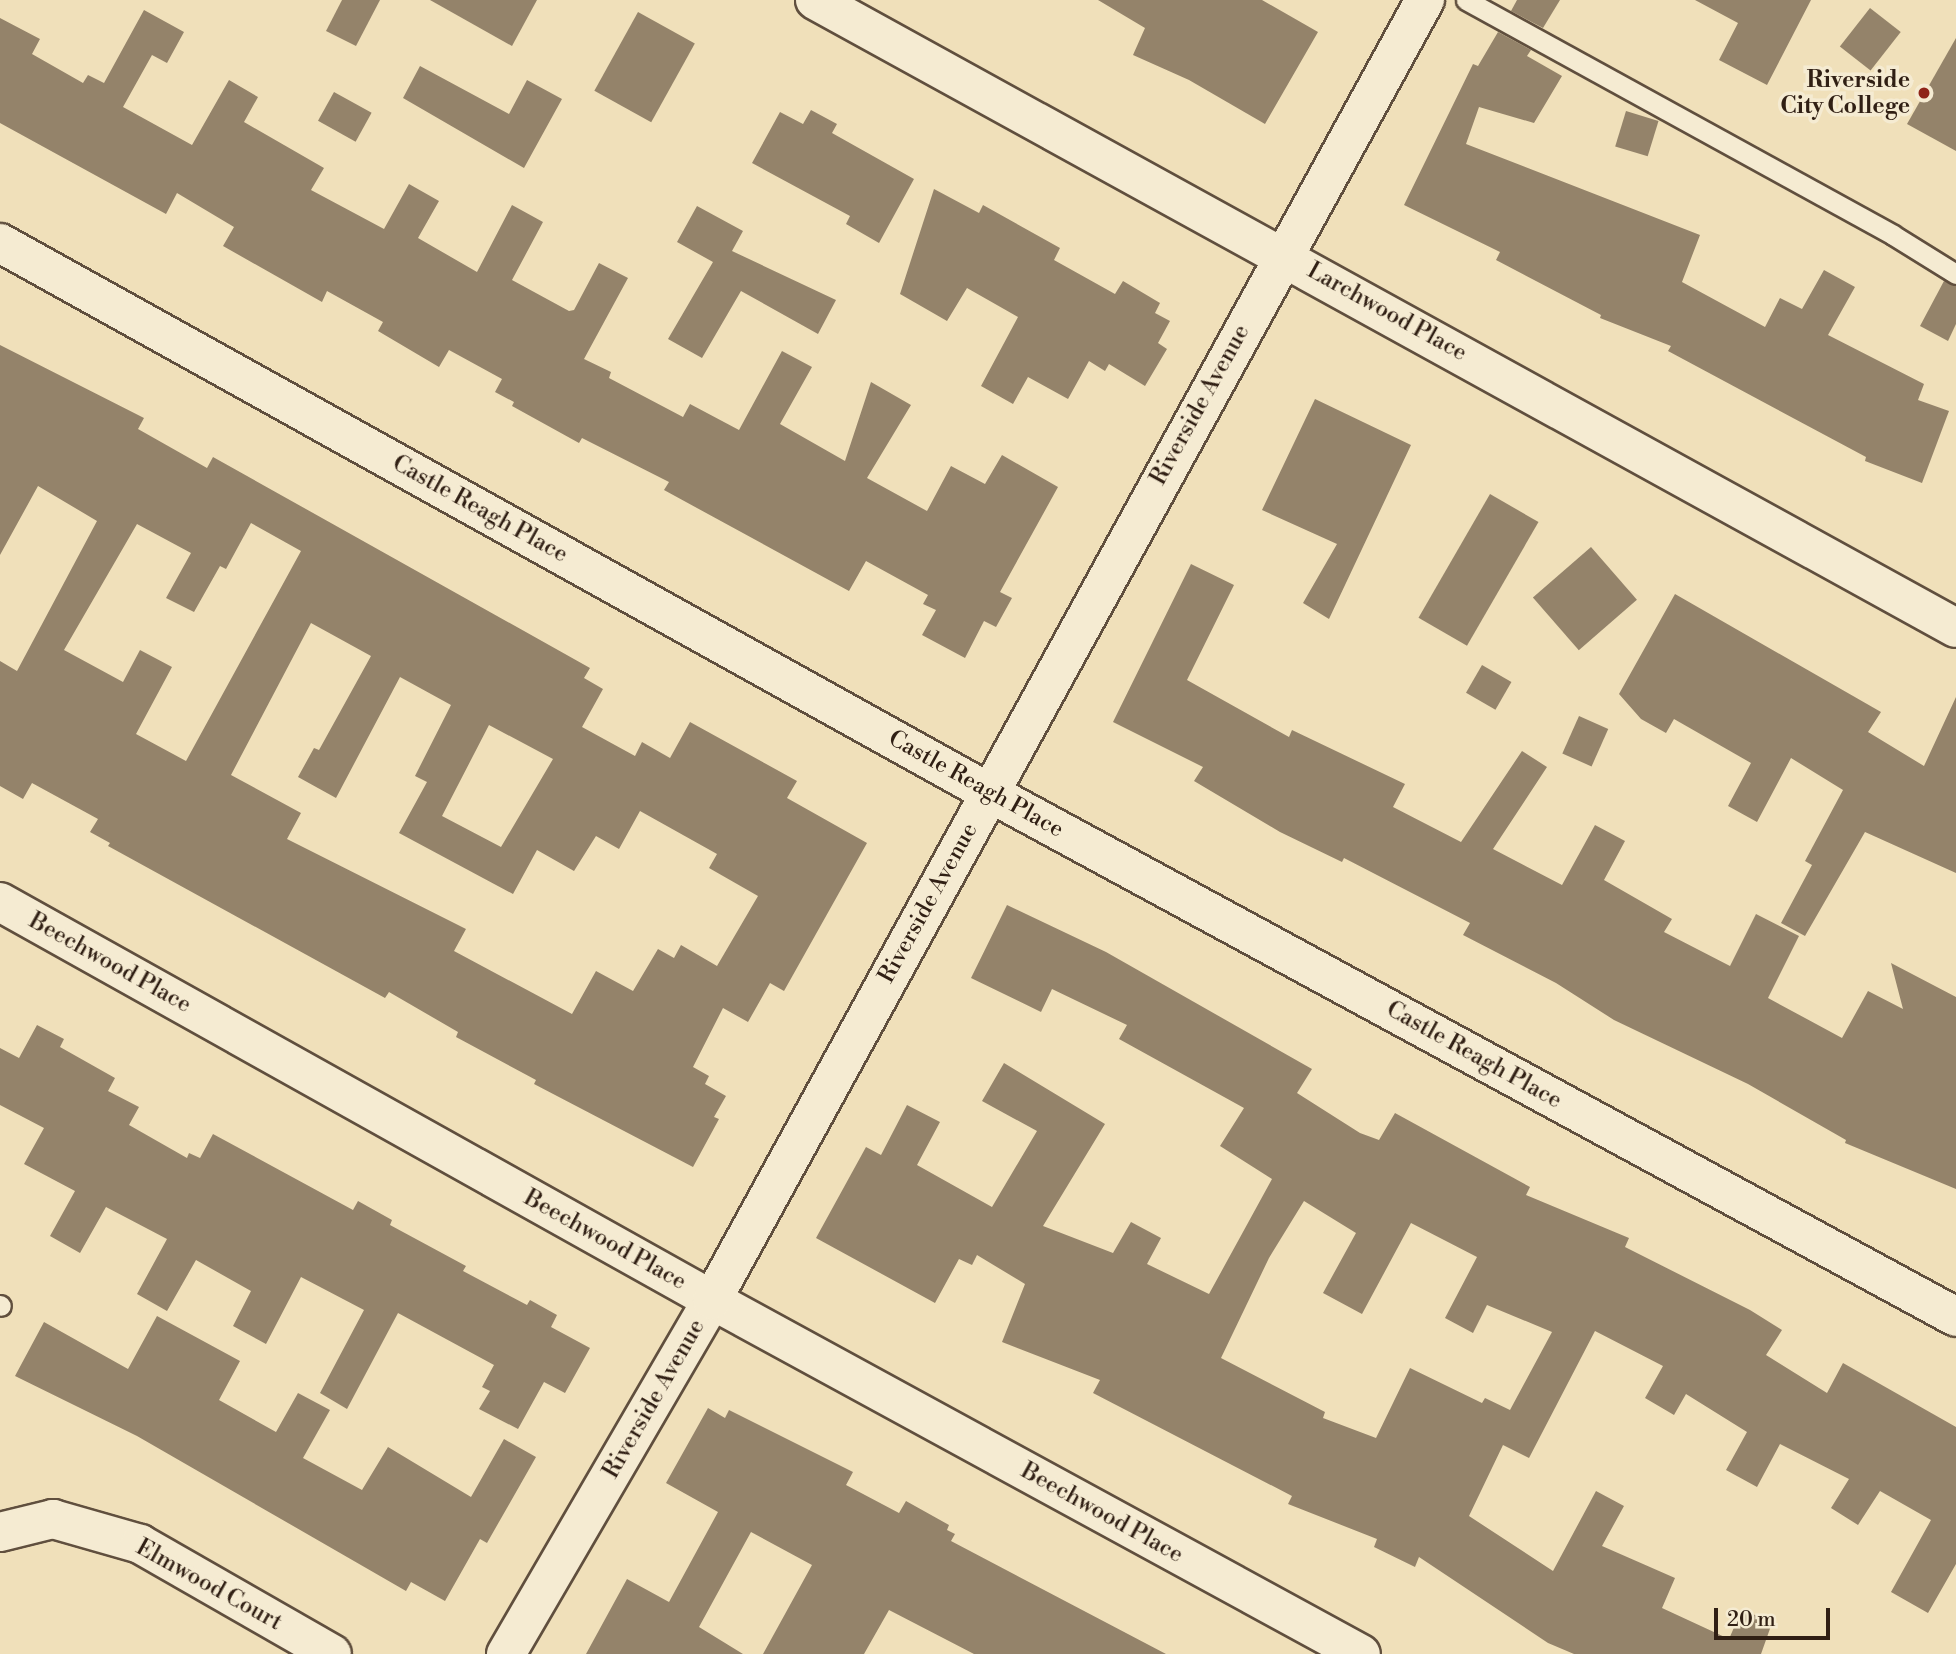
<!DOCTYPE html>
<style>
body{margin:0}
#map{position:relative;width:1956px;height:1654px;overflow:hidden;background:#f0e0ba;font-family:"Libre Bodoni",serif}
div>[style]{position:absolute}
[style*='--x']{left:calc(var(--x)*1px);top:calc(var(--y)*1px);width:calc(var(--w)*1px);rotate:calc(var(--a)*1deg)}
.building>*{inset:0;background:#94836a;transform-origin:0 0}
.roads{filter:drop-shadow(2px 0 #604f3e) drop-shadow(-2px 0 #604f3e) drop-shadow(0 2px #604f3e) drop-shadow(0 -2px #604f3e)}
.lane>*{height:19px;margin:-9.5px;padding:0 9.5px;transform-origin:9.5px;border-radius:9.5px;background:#f5ebd2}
.street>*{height:38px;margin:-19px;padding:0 19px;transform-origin:19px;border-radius:19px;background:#f5ebd2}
.dots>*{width:19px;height:19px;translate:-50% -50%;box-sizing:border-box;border:4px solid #f5ebd2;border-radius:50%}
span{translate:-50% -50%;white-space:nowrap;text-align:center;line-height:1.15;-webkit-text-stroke:7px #f5ebd2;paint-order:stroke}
.poi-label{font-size:23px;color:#301f14;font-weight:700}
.right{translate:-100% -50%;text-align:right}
.street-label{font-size:23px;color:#301f14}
.scale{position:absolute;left:1714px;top:1608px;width:116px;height:32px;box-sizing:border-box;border:4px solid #301f14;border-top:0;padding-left:9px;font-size:21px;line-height:24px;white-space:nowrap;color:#301f14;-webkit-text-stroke:5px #f5ebd2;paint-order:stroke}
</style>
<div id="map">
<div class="building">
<i style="clip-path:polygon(342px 0,380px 0,356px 46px,326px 31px)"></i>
<i style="clip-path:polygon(430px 0,537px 0,512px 46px)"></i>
<i style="clip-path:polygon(1098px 0,1262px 0,1318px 32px,1265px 124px,1189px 80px,1133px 55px,1145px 28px)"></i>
<i style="clip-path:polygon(1517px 0,1560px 0,1543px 28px,1511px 11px)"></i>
<i style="clip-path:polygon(1695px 0,1811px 0,1767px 85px,1719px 60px,1738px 23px)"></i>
<i style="left:1870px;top:8px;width:39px;height:49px;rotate:38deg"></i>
<i style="clip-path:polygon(144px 10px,184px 32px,167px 63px,152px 55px,123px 107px,192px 145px,229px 80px,258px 97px,244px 122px,324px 168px,311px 190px,384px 229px,409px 184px,439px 201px,418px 238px,477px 272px,512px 205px,543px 222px,512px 280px,569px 311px,574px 310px,599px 263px,628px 278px,584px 359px,611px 372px,609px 378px,683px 417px,690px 404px,739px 430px,782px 351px,812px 367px,780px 424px,845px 461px,871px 382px,911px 405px,867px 478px,927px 511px,951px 466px,985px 484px,1002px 455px,1058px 487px,1000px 592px,1012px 598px,996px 627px,984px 621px,965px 658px,922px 635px,936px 610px,923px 604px,928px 595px,866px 561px,849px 591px,664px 490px,669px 482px,582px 438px,579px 443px,512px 406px,514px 402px,495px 392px,502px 379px,449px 350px,439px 367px,378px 331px,383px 322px,327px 291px,322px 302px,223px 246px,234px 227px,177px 193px,166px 214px,0 123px,0 18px,40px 39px,32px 54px,83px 83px,88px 75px,104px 83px)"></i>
<i style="left:638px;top:12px;width:65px;height:90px;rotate:29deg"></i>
<i style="clip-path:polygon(1498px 32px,1531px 50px,1527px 56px,1562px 76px,1534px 123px,1479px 107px,1466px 144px,1700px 235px,1682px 282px,1765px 327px,1780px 298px,1802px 309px,1824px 270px,1855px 287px,1828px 335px,1924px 384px,1918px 400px,1949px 411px,1922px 483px,1865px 461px,1866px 457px,1668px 351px,1671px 346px,1600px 318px,1601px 315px,1496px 260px,1500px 252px,1404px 205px,1473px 64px,1478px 66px)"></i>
<i style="clip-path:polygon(1956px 38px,1956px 151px,1907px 124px)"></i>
<i style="clip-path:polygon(420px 66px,509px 114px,527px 80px,562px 99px,524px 168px,403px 98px)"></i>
<i style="left:334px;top:92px;width:43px;height:33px;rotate:29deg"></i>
<i style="clip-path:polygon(811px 110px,837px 124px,832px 133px,914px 179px,879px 243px,846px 224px,850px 216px,752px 163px,780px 112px,803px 124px)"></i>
<i style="left:1626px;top:111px;width:34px;height:37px;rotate:17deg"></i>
<i style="clip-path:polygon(934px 189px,979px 213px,983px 205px,1060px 248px,1054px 260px,1115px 294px,1123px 281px,1160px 303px,1155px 313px,1170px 321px,1158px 343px,1167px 349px,1145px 386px,1109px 364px,1105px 371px,1089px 361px,1068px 399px,1028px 377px,1013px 404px,981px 386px,1018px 317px,967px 288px,947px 321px,900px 294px)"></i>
<i style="clip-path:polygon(697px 206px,743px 231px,732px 251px,836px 300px,818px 334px,741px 291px,702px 358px,668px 339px,713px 262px,677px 242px)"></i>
<i style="clip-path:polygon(1944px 281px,1956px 286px,1956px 324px,1948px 341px,1920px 326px)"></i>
<i style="clip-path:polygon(evenodd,0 345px,144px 418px,138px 429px,207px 468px,213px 457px,590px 668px,584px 678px,603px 689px,582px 727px,635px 756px,642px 742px,670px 758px,690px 722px,797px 781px,787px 798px,867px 843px,784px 991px,770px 983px,748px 1022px,723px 1008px,693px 1067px,709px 1076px,705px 1084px,726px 1096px,714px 1117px,719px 1119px,693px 1167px,534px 1084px,536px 1080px,456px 1037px,458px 1032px,389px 992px,385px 998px,108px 846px,110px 843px,90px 832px,98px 819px,32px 783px,23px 799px,0 786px,0 661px,17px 671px,97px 521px,38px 486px,0 555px,0 345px,251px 523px,301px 551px,186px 761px,136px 734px,172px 667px,140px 650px,123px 682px,64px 650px,137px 524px,191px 553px,166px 598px,194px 612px,220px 566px,226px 569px,251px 523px,0 345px,311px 623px,371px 656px,319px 750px,314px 748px,298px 777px,336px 798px,400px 677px,451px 705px,415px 776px,427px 782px,399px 833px,513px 894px,537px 850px,574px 871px,596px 836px,619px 849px,640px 811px,717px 854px,709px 868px,758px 896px,717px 966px,681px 945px,674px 958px,658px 949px,633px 991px,596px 971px,572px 1014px,454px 951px,466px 929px,287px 839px,301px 813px,231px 775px,311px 623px,0 345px,489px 725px,553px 759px,501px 847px,442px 816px,489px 725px)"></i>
<i style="clip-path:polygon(1315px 399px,1411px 445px,1329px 619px,1303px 603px,1337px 544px,1262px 510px)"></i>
<i style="left:1490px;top:494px;width:56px;height:143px;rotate:30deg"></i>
<i style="left:1591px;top:547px;width:70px;height:77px;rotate:49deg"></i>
<i style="clip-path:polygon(1191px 564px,1234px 585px,1187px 680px,1289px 737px,1292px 730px,1405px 784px,1393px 807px,1461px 842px,1522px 751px,1547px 767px,1493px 849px,1562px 885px,1595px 825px,1625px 841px,1604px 880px,1672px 919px,1664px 932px,1730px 966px,1756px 914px,1799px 936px,1768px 998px,1842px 1038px,1868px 991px,1903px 1009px,1891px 963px,1956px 997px,1956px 1189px,1845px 1143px,1846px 1140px,1748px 1084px,1614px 1020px,1556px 983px,1463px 935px,1470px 923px,1344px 858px,1342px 862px,1280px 832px,1194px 781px,1203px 767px,1113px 722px)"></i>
<i style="clip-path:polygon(1675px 594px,1881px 712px,1868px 732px,1924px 766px,1956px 697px,1956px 873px,1865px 832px,1805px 936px,1781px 923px,1812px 865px,1805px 861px,1843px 790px,1791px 758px,1757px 822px,1728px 806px,1751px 763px,1674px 719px,1666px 733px,1641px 719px,1619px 694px)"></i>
<i style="left:1482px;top:665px;width:34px;height:32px;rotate:30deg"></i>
<i style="left:1579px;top:716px;width:32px;height:41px;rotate:24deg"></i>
<i style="clip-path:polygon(evenodd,1007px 905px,1106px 952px,1312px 1069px,1297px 1093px,1360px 1133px,1379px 1140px,1395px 1113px,1530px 1187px,1526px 1195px,1629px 1238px,1625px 1247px,1750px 1310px,1782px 1330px,1766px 1355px,1827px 1393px,1843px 1363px,1956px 1427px,1956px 1564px,1928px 1613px,1891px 1592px,1931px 1520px,1880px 1491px,1858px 1525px,1831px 1508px,1849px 1479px,1780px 1444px,1757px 1487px,1726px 1470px,1747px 1432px,1686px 1394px,1674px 1415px,1645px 1398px,1663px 1366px,1595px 1331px,1529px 1458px,1503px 1445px,1469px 1516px,1553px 1571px,1596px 1491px,1624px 1506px,1602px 1546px,1675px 1578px,1662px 1608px,1729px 1639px,1742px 1609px,1772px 1623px,1761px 1654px,1574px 1654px,1548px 1643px,1419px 1557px,1415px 1567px,1374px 1547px,1377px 1539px,1288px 1504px,1292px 1496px,1093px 1393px,1100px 1380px,1002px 1342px,1025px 1284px,977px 1255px,972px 1265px,959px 1259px,935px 1303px,816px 1238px,866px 1147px,881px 1155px,907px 1105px,940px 1122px,917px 1165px,992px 1207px,1037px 1131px,982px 1101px,1004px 1063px,1105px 1124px,1043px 1226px,1113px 1253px,1131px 1222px,1161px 1238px,1147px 1264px,1209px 1294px,1272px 1179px,1220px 1146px,1244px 1108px,1119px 1039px,1127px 1025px,1052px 989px,1041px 1012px,971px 978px,1007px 905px,1304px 1201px,1356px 1233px,1323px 1293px,1362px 1314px,1411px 1223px,1477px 1257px,1445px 1318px,1473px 1333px,1487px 1305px,1552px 1332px,1510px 1410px,1485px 1398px,1482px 1403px,1410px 1368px,1376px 1438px,1323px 1418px,1325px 1412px,1221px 1358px,1269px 1258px,1304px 1201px)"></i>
<i style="clip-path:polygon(37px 1025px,64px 1039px,60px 1047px,115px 1078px,108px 1091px,139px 1107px,129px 1125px,187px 1158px,189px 1153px,200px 1158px,213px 1134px,353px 1210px,358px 1201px,392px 1220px,390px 1225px,466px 1266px,463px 1271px,527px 1305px,530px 1300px,557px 1315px,551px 1327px,590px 1348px,565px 1393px,544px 1382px,518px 1429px,479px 1409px,490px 1391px,482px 1387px,494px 1365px,398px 1313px,347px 1409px,320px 1393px,364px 1310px,301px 1277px,266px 1344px,233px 1326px,251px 1291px,196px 1260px,167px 1311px,137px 1294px,167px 1239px,106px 1207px,80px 1253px,50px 1236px,75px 1191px,24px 1164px,44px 1128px,0 1105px,0 1048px,19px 1058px)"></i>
<i style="clip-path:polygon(157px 1316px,240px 1361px,219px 1400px,276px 1432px,298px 1393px,330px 1410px,303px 1458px,362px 1490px,388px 1447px,471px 1497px,504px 1439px,536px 1457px,487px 1543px,480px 1539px,445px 1601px,411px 1582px,406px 1591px,137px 1436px,15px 1376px,44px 1322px,128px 1369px)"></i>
<i style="clip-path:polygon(708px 1408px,725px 1418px,729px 1410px,853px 1472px,846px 1485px,899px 1513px,906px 1501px,949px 1525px,947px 1530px,955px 1534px,951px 1541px,1166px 1654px,974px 1654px,889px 1610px,864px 1654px,763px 1654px,812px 1565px,751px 1532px,699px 1627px,743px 1654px,586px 1654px,627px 1579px,669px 1602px,718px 1512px,666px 1483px)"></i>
</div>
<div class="roads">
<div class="lane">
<i style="--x:1466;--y:0;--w:487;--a:28.8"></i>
<i style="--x:1893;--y:235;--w:74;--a:31.8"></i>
<i style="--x:0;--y:1305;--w:1;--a:45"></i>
</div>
<div class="street">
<i style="--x:815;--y:0;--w:1302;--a:28.83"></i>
<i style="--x:0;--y:243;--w:1130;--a:29.06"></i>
<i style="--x:988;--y:792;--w:1101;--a:28.47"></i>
<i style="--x:0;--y:902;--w:816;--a:29.2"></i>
<i style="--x:712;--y:1300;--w:739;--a:28.61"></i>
<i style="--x:0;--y:1532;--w:55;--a:-13.8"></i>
<i style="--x:53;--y:1519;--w:91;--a:16"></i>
<i style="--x:140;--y:1544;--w:221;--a:29.8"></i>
<i style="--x:506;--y:1654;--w:410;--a:-59.8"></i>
<i style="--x:712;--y:1300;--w:1483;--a:-61.26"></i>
</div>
</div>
<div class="dots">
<i style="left:1924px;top:93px;background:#8f2418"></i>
</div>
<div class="poi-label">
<span class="right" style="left:1910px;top:93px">Riverside<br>City College</span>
</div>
<div class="street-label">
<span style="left:1387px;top:312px;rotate:29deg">Larchwood Place</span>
<span style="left:1200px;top:405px;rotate:-61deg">Riverside Avenue</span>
<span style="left:480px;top:509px;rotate:29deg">Castle Reagh Place</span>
<span style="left:976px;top:784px;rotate:29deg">Castle Reagh Place</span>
<span style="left:928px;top:903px;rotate:-61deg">Riverside Avenue</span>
<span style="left:110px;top:963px;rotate:29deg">Beechwood Place</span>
<span style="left:1474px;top:1055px;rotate:29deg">Castle Reagh Place</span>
<span style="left:605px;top:1240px;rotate:29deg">Beechwood Place</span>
<span style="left:654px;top:1399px;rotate:-60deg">Riverside Avenue</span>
<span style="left:1102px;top:1513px;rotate:29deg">Beechwood Place</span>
<span style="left:209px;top:1585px;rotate:29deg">Elmwood Court</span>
</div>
<div class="scale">20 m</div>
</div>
